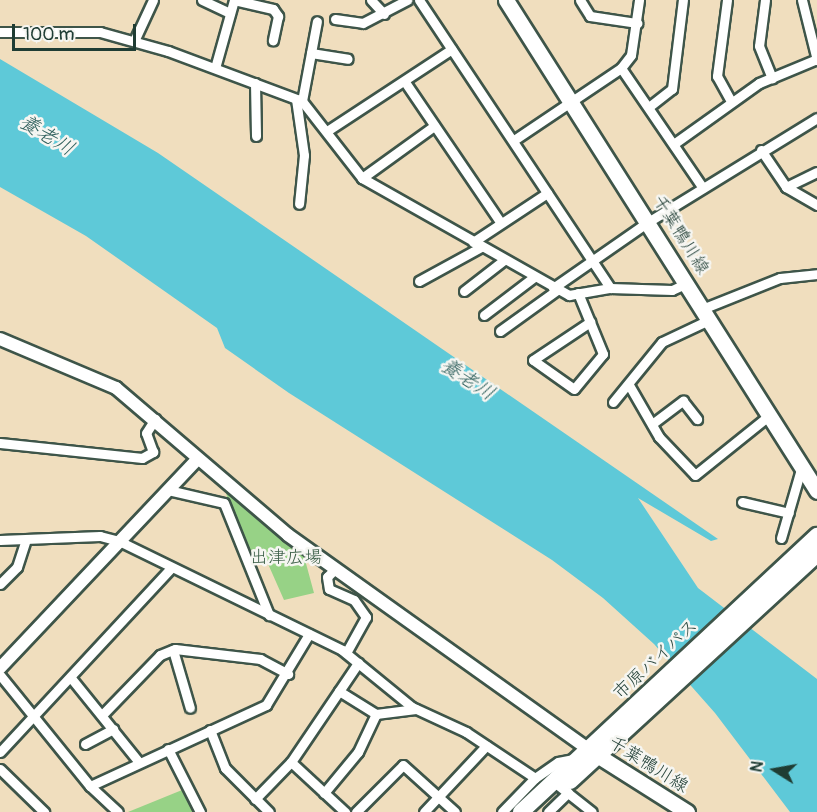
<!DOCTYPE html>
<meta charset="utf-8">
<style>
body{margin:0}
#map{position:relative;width:817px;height:812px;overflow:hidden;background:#f0debe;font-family:Pangolin,"Klee One",sans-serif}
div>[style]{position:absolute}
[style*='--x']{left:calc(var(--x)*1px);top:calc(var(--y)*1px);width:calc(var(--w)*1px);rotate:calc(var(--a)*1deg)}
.green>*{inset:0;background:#97d286}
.water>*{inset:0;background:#5ec9d8}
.roads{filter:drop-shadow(2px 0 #3e5549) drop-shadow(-2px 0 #3e5549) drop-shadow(0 2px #3e5549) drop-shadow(0 -2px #3e5549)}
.minor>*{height:9px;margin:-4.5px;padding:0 4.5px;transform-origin:4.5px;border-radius:4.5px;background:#fff}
.tertiary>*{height:12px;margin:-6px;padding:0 6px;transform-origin:6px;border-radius:6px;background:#fff}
.primary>*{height:15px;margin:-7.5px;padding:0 7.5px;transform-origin:7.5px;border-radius:7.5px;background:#fff}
.trunk>*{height:16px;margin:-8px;padding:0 8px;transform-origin:8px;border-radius:8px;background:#fff}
span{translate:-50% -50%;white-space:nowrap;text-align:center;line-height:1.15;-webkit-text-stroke:5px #f6f6f2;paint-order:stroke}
.street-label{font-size:18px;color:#1f3d34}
.park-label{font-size:18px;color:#375b44}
.water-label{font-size:20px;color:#2f605d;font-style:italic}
.north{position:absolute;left:745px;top:740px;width:60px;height:60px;-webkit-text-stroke:4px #f6f6f2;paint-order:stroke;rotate:281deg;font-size:16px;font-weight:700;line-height:24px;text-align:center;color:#1f3d34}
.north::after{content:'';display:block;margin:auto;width:21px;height:27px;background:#1f3d34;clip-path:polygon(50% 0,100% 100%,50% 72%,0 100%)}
.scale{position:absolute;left:12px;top:24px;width:124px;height:27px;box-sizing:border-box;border:3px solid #1f3d34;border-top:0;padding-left:8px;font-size:18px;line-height:21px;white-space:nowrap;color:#1f3d34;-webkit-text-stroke:4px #f6f6f2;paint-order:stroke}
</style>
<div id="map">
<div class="green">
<i style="clip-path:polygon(222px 480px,301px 545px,314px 593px,284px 600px,261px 548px,244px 552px)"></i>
<i style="clip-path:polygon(187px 788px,200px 812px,128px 812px)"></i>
</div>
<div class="water">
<i style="clip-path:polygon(0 59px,158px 153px,718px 539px,711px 541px,638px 498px,698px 588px,817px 679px,817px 812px,790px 812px,715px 713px,654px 644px,603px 598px,552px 560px,289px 393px,225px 348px,217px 328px,86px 236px,0 187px)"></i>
</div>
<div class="roads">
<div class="minor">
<i style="--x:202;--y:0;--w:31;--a:25"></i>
<i style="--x:234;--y:0;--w:40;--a:13"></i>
<i style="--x:273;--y:9;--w:9;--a:54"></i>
<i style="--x:278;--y:16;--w:25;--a:102"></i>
<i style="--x:371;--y:0;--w:19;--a:47"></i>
<i style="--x:419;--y:0;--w:346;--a:56.4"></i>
<i style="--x:580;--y:0;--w:19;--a:58"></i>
<i style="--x:590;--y:16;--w:48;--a:8.5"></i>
<i style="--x:727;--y:0;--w:77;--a:97.5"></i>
<i style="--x:717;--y:76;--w:29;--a:61"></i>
<i style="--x:765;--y:0;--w:46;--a:97.4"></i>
<i style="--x:759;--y:46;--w:35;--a:68"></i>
<i style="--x:802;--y:0;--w:62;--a:76"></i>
<i style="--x:335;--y:19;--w:28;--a:8"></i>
<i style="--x:363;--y:23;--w:50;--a:-27.6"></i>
<i style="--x:0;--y:32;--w:100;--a:0"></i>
<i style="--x:100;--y:32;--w:71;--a:15.6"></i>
<i style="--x:168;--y:51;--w:143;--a:20.5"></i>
<i style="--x:302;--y:101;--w:98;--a:52.1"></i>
<i style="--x:362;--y:178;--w:238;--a:29.5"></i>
<i style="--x:569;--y:295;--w:42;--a:-9.7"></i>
<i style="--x:610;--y:288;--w:62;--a:1.8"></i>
<i style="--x:672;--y:290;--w:17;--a:-25"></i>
<i style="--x:134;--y:41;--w:45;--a:-65.1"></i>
<i style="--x:311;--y:53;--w:37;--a:9"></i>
<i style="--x:215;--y:68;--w:71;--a:-74.4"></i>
<i style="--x:621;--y:68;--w:145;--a:55.7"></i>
<i style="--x:405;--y:82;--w:169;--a:55.8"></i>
<i style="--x:255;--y:83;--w:53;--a:88.9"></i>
<i style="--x:296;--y:99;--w:57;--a:81.9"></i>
<i style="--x:304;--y:155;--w:49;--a:95.8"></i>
<i style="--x:302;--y:101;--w:81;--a:-79.4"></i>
<i style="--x:650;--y:106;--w:28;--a:-38"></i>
<i style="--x:672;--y:89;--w:90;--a:-83"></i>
<i style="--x:327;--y:131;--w:149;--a:-33.3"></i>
<i style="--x:514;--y:140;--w:129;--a:-33.9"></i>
<i style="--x:621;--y:68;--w:16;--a:-52"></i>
<i style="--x:631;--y:55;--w:56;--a:-81.7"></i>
<i style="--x:675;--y:143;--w:103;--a:-35.5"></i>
<i style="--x:759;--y:83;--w:63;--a:-22.5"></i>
<i style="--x:761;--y:150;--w:45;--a:56"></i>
<i style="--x:786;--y:187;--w:36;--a:30"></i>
<i style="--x:362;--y:178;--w:89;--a:-35.8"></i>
<i style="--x:786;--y:187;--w:34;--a:-26"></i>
<i style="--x:473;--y:242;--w:89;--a:-33.5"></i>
<i style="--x:419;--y:281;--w:71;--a:-28.7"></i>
<i style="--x:553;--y:288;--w:116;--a:-34.8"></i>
<i style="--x:648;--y:222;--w:198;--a:-31.6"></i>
<i style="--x:464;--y:291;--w:51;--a:-37.8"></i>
<i style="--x:578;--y:293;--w:66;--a:67.7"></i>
<i style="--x:603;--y:354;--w:45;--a:129.6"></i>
<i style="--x:574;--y:389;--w:50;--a:-144.7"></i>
<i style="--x:533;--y:360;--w:69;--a:-33.7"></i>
<i style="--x:702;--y:309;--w:84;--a:-21.7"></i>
<i style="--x:780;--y:278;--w:37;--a:-6"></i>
<i style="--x:484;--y:315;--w:63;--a:-37.2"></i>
<i style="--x:500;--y:331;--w:70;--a:-35.7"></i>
<i style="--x:629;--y:385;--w:60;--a:60"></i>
<i style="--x:659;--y:437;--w:52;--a:46.5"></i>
<i style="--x:695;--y:475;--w:91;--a:-38.8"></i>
<i style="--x:613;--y:402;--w:77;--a:-50.8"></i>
<i style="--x:662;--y:342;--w:52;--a:-25.1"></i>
<i style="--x:652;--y:424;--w:39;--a:-37"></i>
<i style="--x:683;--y:401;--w:23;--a:52"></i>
<i style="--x:0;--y:443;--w:143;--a:6"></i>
<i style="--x:142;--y:458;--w:13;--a:-29"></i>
<i style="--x:153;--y:452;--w:20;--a:-110"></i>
<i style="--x:146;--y:433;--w:17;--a:-57"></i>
<i style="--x:168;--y:490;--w:57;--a:13.1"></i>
<i style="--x:224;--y:503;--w:121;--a:68.1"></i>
<i style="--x:742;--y:502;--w:48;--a:13.2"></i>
<i style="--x:781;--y:538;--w:72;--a:-73.8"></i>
<i style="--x:0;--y:540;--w:100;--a:-2.3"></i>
<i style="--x:100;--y:536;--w:20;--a:15"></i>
<i style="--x:119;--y:541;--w:248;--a:26"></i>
<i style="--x:342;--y:650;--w:90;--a:39.2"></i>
<i style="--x:412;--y:707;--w:60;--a:24.8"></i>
<i style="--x:466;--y:732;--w:83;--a:33.7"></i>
<i style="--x:335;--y:569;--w:11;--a:135"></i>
<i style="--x:327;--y:577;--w:12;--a:81"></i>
<i style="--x:329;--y:589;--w:27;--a:24"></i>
<i style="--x:354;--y:600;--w:21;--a:55"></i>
<i style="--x:366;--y:617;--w:41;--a:119.1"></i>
<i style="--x:0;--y:584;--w:24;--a:-45"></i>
<i style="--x:17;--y:567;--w:29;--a:-72"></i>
<i style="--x:173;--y:650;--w:60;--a:73.7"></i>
<i style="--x:0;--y:675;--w:143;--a:51"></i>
<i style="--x:90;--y:786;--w:38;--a:43"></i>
<i style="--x:71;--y:678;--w:107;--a:51.1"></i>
<i style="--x:339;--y:691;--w:44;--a:31.9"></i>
<i style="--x:376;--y:714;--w:40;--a:-7.1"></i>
<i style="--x:102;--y:715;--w:83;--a:-46"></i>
<i style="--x:160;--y:655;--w:16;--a:-22"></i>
<i style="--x:175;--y:649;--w:86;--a:6.7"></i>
<i style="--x:260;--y:659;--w:32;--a:28"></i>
<i style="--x:210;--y:730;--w:41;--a:68.5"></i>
<i style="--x:225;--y:768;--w:62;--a:45"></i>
<i style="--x:85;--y:744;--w:32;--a:-28"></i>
<i style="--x:168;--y:749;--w:71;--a:63.1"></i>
<i style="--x:0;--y:752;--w:251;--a:-47.1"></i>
<i style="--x:291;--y:762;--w:74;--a:42.8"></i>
<i style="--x:0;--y:769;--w:62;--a:44.3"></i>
<i style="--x:554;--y:782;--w:48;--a:38.3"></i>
<i style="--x:90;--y:786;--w:194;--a:-24.7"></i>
<i style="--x:266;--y:705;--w:83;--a:-58.8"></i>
<i style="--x:324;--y:793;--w:53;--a:-50.3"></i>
<i style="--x:358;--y:752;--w:42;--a:-64.7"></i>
<i style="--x:255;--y:799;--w:52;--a:-45.8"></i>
<i style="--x:291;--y:762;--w:120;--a:-55.9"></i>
<i style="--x:356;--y:812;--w:66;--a:-45"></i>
<i style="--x:403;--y:765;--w:70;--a:42.1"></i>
<i style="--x:424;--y:812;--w:91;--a:-46.8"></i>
<i style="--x:502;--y:812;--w:47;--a:-45.9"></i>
<i style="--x:535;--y:778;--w:28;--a:-35"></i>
<i style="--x:558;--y:762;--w:16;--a:-11"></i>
<i style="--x:548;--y:812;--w:28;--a:-44"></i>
</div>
<div class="tertiary">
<i style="--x:0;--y:339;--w:126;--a:22.9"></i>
<i style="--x:116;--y:388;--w:226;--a:40.5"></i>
<i style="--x:288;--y:535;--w:370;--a:35.5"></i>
<i style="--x:0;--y:668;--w:286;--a:-46.6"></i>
</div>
<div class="primary">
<i style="--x:506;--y:0;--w:581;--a:57.65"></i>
<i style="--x:589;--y:750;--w:116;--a:32.3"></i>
</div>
<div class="trunk">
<i style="--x:570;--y:781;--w:335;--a:-42.6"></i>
<i style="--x:521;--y:812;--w:405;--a:-43"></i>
</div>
</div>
<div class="street-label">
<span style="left:680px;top:235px;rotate:58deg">千葉鴨川線</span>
<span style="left:656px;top:660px;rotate:-43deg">市原バイパス</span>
<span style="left:648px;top:765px;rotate:32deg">千葉鴨川線</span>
</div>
<div class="park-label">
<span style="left:286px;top:558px">出津広場</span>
</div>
<div class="water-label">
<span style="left:47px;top:135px;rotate:31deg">養老川</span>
<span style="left:468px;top:379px;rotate:33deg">養老川</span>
</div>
<div class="north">N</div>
<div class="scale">100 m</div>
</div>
